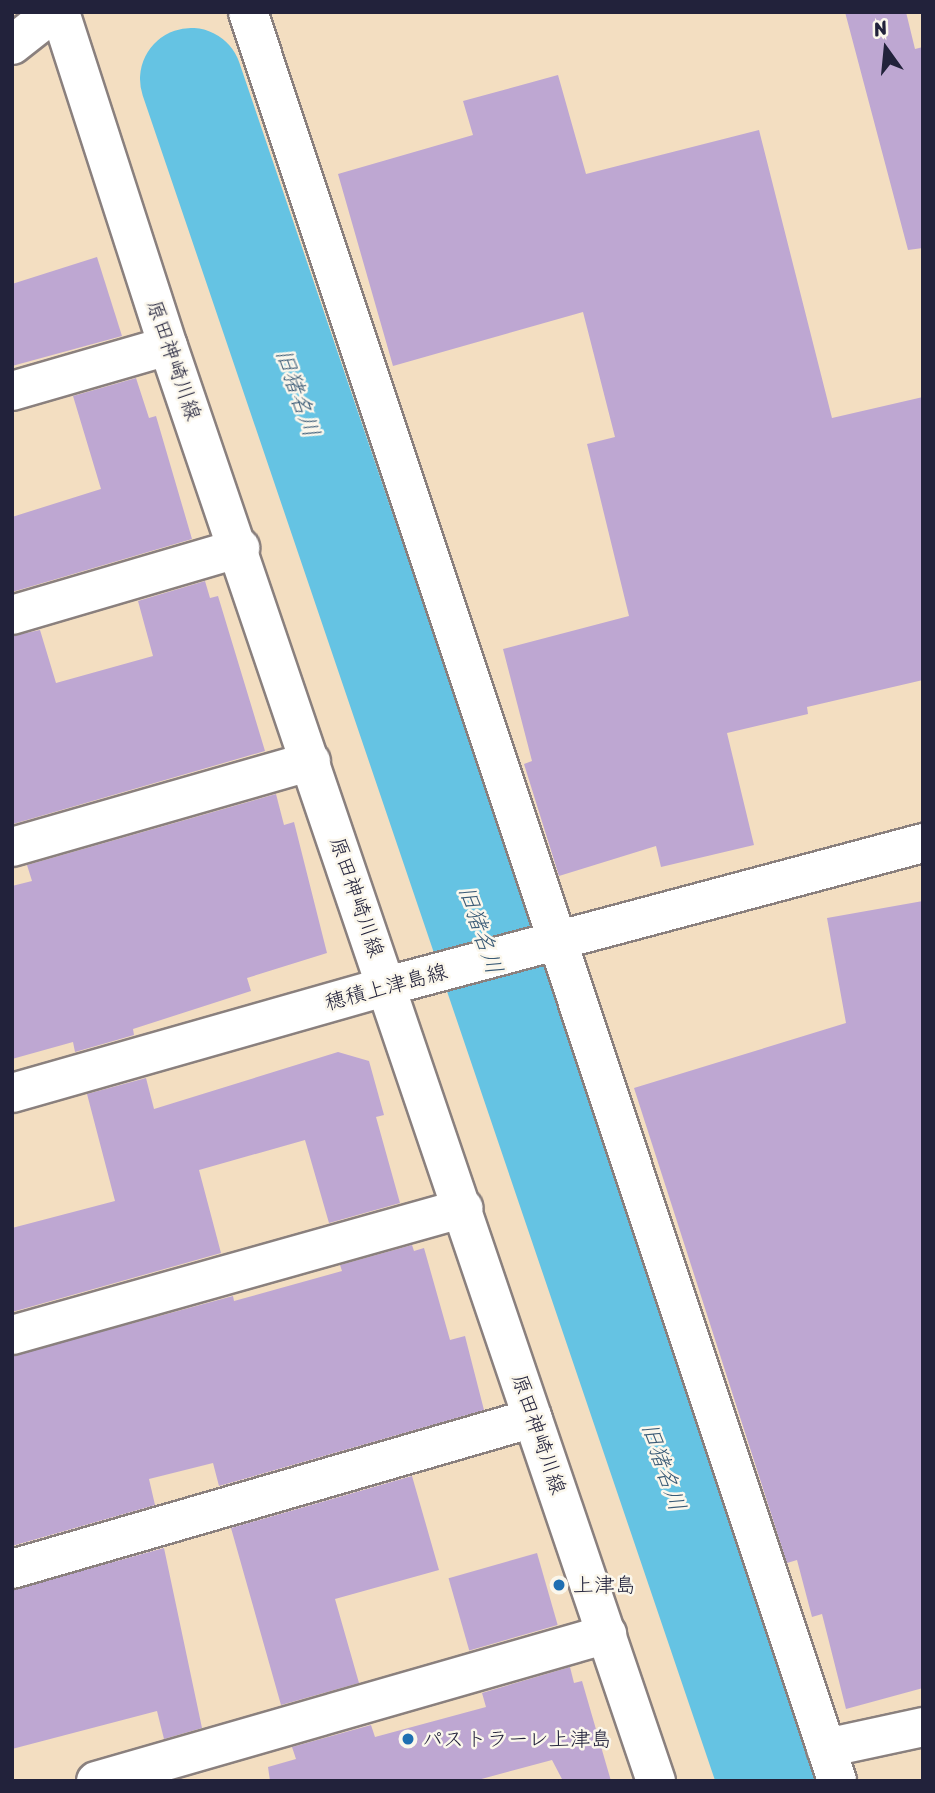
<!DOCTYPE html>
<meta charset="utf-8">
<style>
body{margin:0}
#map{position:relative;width:935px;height:1793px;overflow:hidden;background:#f3dec1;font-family:Sriracha,"Klee One",sans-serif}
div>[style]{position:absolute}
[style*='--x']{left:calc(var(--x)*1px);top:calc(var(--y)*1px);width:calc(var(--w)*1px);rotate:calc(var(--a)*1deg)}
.river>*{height:102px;margin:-51px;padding:0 51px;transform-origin:51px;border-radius:51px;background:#65c3e3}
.building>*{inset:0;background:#bea7d2;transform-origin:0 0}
.roads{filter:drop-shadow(2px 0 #8a807e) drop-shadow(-2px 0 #8a807e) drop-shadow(0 2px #8a807e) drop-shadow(0 -2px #8a807e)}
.minor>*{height:38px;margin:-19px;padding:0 19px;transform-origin:19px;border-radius:19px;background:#fff}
.tertiary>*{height:38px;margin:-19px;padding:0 19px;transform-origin:19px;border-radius:19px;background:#fff}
.secondary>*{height:38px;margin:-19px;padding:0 19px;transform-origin:19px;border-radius:19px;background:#fff}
.dots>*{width:19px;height:19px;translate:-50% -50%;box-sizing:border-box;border:4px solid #fbf7ec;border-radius:50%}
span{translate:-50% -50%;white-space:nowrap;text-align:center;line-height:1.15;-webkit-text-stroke:5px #fbf7ec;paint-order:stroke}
.street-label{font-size:21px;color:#22223b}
.poi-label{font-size:21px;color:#22223b}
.left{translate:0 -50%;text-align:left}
.water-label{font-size:23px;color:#395a76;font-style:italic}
.frame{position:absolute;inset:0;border:14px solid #22223b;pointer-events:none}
.north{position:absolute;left:851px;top:14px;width:70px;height:70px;-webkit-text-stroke:5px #fbf7ec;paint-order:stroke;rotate:345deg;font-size:19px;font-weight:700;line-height:28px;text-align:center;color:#22223b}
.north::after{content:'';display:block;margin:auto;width:24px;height:32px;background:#22223b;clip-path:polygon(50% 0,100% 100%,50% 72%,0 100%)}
</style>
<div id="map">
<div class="river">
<i style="--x:191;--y:79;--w:1797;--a:71.24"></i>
</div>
<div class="building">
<i style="clip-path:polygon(845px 12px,906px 12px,915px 49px,923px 47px,923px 248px,908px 250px)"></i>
<i style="clip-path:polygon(558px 75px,586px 174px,759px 130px,832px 418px,923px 397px,923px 680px,807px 707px,808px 714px,727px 733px,754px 845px,661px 867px,656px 846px,559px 876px,524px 764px,532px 761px,503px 649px,629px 616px,587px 444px,615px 437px,583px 312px,393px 366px,338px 174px,473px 135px,463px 101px)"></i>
<i style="clip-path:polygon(97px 257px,122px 336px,12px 366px,12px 284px)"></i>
<i style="clip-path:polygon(136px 378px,149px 418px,156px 416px,192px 539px,12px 592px,12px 517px,101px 489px,73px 396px)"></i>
<i style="clip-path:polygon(205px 581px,210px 598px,218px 596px,265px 751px,13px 824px,12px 636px,40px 630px,56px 683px,153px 656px,138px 601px)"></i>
<i style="clip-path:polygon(276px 794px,284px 825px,294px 822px,327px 953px,247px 978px,251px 991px,133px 1029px,134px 1035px,75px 1052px,73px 1042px,12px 1059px,12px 886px,32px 881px,27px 865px)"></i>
<i style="clip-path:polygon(923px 901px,923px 1688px,846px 1709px,822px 1614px,812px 1617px,797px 1560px,787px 1563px,634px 1088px,846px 1023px,827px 918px)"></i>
<i style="clip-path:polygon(338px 1052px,369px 1061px,384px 1115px,376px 1117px,400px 1203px,329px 1223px,305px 1140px,199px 1170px,221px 1253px,12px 1312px,12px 1228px,115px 1201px,87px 1094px,146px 1078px,154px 1109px)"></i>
<i style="clip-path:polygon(412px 1245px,414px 1251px,424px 1248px,450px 1340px,465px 1336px,484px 1410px,219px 1486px,213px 1463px,149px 1479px,155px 1505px,12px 1546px,12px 1356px,233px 1296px,234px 1301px,342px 1271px,340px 1265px)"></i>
<i style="clip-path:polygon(412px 1476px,439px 1570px,335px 1599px,359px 1683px,281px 1705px,231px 1528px)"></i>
<i style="clip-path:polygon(164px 1548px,202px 1728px,164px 1739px,157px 1711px,12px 1749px,12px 1590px)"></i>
<i style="left:537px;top:1553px;width:75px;height:92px;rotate:74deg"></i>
<i style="clip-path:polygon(570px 1667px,574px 1683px,582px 1681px,611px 1781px,563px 1781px,552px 1760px,474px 1781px,270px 1781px,268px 1767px,296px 1759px,292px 1747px,371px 1725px,375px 1737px,486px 1707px,482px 1693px)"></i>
</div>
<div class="roads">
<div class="minor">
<i style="--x:248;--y:12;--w:1864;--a:71.58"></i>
<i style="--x:12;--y:391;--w:162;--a:-16.1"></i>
<i style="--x:12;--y:615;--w:238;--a:-16.4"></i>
<i style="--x:12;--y:847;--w:311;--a:-16"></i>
<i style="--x:12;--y:1335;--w:469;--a:-15.7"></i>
<i style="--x:12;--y:1569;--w:542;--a:-16.16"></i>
<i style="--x:826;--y:1748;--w:99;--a:-12.2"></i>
<i style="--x:96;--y:1781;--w:532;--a:-16.05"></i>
</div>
<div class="tertiary">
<i style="--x:60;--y:12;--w:351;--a:72.1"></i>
<i style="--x:168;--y:346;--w:1516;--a:71.22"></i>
<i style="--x:12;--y:1093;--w:390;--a:-15.9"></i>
<i style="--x:387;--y:986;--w:555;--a:-14.94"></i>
</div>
<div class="secondary">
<i style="--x:12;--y:45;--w:53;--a:-38.2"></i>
</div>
</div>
<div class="dots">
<i style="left:559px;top:1585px;background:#1f6fb2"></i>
<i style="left:408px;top:1739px;background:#1f6fb2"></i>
</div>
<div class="street-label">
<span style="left:174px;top:360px;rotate:71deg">原田神崎川線</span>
<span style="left:357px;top:897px;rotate:71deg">原田神崎川線</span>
<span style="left:386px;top:987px;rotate:-15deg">穂積上津島線</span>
<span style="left:539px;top:1434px;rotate:71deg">原田神崎川線</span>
</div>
<div class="poi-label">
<span class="left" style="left:573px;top:1585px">上津島</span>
<span class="left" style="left:422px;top:1739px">パストラーレ上津島</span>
</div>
<div class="water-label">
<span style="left:297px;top:393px;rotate:71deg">旧猪名川</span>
<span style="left:480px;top:930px;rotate:71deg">旧猪名川</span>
<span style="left:663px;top:1467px;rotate:71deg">旧猪名川</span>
</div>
<div class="frame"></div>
<div class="north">N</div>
</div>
